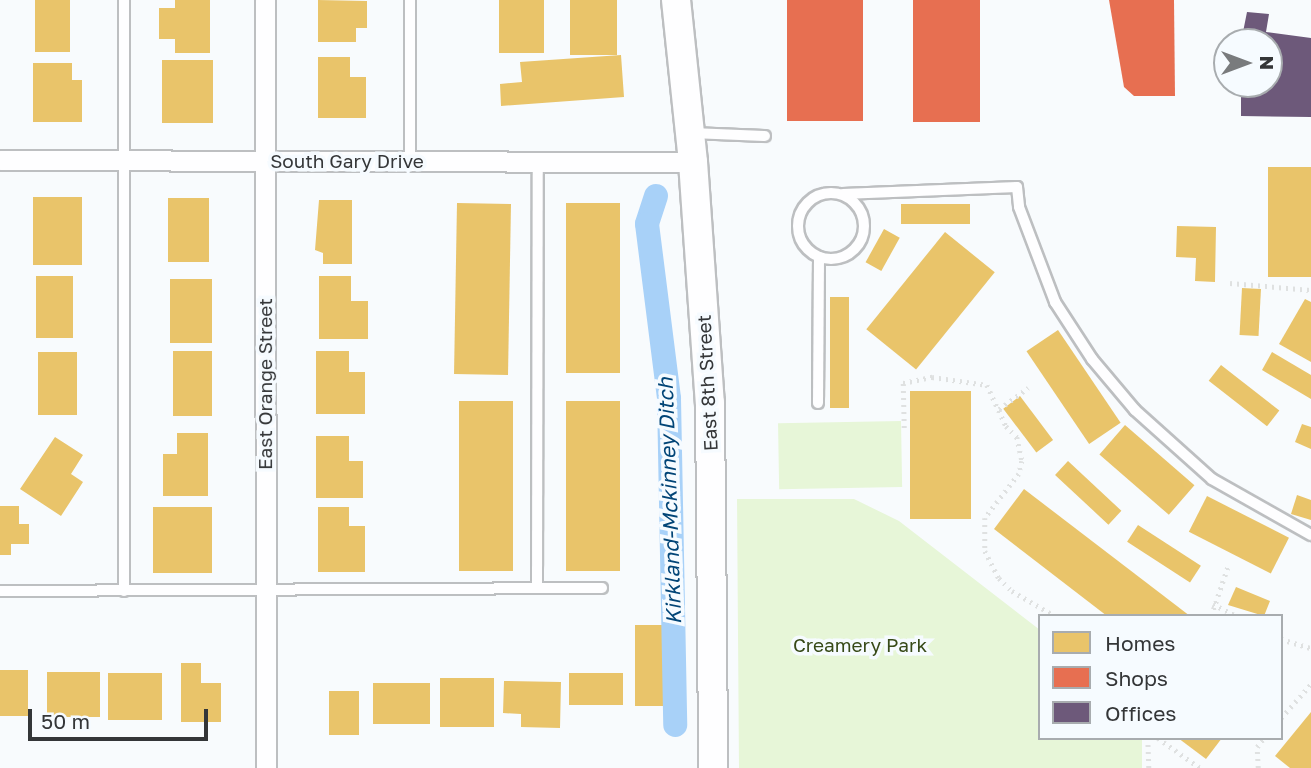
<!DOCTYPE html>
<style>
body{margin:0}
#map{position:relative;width:1311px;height:768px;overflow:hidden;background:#f8fbfd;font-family:"Golos Text",sans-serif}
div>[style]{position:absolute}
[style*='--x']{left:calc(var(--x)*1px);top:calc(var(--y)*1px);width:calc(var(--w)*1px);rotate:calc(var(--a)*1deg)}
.green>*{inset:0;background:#e7f6d8;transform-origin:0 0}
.homes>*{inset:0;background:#e9c46a;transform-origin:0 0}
.shops>*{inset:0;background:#e76f51;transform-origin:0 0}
.offices>*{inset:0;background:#6d597a}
.canal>*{height:24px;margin:-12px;padding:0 12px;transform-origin:12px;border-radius:12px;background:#a8d1f8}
.path>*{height:4.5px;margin-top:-2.25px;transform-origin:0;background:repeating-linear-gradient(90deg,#dfe1e1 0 2px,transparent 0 7px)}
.roads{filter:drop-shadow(2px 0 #bdbfc1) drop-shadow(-2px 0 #bdbfc1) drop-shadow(0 2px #bdbfc1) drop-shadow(0 -2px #bdbfc1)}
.lane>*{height:10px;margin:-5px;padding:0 5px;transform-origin:5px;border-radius:5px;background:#fefeff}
.lane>.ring{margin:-5px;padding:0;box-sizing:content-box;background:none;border:10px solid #fefeff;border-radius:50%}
.street>*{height:19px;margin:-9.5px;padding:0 9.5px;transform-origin:9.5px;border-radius:9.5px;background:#fefeff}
.secondary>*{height:28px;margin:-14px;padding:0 14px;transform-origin:14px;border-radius:14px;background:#fefeff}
span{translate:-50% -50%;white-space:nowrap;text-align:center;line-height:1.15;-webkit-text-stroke:7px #f6fbff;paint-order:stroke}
.street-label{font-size:19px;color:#343638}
.park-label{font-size:19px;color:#374a18}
.water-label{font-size:21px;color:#024577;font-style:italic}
.legend{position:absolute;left:1038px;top:614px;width:245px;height:126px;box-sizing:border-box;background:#f6fbff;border:2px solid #a8acaf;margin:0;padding:9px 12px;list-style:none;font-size:21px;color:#343638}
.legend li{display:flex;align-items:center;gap:14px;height:35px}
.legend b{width:35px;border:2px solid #a8acaf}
.north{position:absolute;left:1213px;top:28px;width:70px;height:70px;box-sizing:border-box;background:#f6fbff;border:2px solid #a8acaf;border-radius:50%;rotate:90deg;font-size:19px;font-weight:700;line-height:28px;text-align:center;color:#343638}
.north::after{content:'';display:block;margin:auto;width:24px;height:32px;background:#797b7d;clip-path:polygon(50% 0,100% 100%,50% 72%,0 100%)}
.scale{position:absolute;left:28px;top:709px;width:180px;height:32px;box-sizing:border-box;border:4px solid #343638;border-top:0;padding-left:9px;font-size:21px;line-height:24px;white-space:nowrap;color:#343638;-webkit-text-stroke:5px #f6fbff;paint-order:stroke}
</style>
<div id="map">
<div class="green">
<i style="left:901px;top:421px;width:66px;height:123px;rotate:89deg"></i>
<i style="clip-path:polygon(737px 499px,854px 499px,899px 521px,1040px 630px,1040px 738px,1142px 738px,1142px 768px,739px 768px)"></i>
</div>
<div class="homes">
<i style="left:35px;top:0;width:35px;height:52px"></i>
<i style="clip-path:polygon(175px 0,210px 0,210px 53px,175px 53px,175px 39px,159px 39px,159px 8px,175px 8px)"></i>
<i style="clip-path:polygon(318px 0,367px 1px,367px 28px,356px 28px,356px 42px,318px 42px)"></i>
<i style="left:499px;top:0;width:45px;height:53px"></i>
<i style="left:570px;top:0;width:47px;height:55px"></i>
<i style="clip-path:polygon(621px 55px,624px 97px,501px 106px,500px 84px,522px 82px,520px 62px)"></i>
<i style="clip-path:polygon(318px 57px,350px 57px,350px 77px,366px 77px,366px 118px,318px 118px)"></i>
<i style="left:162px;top:60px;width:51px;height:63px"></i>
<i style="clip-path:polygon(33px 63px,72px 63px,72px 80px,82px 80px,82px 122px,33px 122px)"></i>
<i style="left:1268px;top:167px;width:43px;height:110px"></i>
<i style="left:33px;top:197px;width:49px;height:68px"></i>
<i style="left:168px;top:198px;width:41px;height:64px"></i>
<i style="clip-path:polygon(319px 200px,352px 200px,352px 264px,323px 264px,323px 253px,315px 250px)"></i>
<i style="left:457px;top:203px;width:54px;height:171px;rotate:1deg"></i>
<i style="left:566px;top:203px;width:54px;height:170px"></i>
<i style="left:901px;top:204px;width:69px;height:20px"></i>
<i style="clip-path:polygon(1177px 226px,1216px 227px,1215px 282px,1195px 281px,1196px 258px,1176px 257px)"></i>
<i style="left:884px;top:229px;width:18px;height:38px;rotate:29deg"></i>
<i style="left:945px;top:232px;width:64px;height:125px;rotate:39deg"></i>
<i style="left:36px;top:276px;width:37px;height:62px"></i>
<i style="clip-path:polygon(319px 276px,351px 276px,351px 301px,368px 301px,368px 339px,319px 339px)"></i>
<i style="left:170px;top:279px;width:42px;height:64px"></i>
<i style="left:1242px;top:288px;width:19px;height:47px;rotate:3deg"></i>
<i style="left:830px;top:297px;width:19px;height:111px"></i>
<i style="clip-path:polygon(1305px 299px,1311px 302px,1311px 362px,1279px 344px)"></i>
<i style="left:1058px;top:330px;width:112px;height:38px;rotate:56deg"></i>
<i style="left:173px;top:351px;width:39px;height:65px"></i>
<i style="clip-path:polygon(316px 351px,349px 351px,349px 372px,365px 372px,365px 414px,316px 414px)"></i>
<i style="left:38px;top:352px;width:39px;height:63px"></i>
<i style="clip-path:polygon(1272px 352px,1311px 375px,1311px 399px,1262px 370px)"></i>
<i style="left:1221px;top:365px;width:74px;height:20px;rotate:38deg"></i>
<i style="left:910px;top:391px;width:61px;height:128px"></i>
<i style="left:1020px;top:396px;width:55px;height:21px;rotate:53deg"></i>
<i style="left:459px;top:401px;width:54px;height:170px"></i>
<i style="left:566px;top:401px;width:54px;height:170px"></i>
<i style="clip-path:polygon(1302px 424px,1311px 427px,1311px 449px,1295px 442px)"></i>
<i style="left:1125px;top:425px;width:92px;height:39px;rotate:41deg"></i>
<i style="clip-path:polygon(177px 433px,208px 433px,208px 496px,163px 496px,163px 454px,177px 454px)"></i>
<i style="clip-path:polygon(316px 436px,349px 436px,349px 461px,363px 461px,363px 498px,316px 498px)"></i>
<i style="clip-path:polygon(55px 437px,83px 455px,71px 474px,83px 482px,61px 516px,20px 489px)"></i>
<i style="left:1068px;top:461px;width:73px;height:19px;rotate:43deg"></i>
<i style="clip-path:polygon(1024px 489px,1190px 616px,1107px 616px,994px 529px)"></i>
<i style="clip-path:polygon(1297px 495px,1311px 500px,1311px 520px,1291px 514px)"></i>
<i style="left:1207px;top:496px;width:92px;height:40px;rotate:27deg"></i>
<i style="clip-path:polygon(0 506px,19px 506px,19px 524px,29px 524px,29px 544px,11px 544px,11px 555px,0 555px)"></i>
<i style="left:153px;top:507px;width:59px;height:66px"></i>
<i style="clip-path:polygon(318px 507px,349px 507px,349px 526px,365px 526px,365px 572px,318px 572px)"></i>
<i style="left:1138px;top:525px;width:75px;height:20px;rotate:33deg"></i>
<i style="clip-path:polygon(1236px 587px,1270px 601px,1264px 616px,1228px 605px)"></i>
<i style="left:635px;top:625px;width:29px;height:81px"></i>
<i style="clip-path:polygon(181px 663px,201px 663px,201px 683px,221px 683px,221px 722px,181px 722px)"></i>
<i style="left:28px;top:670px;width:46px;height:28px;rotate:90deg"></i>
<i style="left:47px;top:672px;width:53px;height:45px"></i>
<i style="left:108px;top:673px;width:54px;height:47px"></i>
<i style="left:569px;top:673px;width:54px;height:32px"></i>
<i style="left:440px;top:678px;width:54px;height:49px"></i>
<i style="clip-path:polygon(504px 681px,561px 682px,560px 728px,521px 727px,521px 714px,503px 713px)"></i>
<i style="left:373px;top:683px;width:57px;height:41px"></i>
<i style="left:329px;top:691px;width:30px;height:44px"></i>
<i style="clip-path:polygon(1311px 712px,1311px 768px,1290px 768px,1275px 756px)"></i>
<i style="clip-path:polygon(1178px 738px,1222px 738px,1206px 759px)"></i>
</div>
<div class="shops">
<i style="left:787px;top:0;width:76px;height:121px"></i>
<i style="left:913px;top:0;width:67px;height:122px"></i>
<i style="clip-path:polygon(1109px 0,1174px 0,1175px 96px,1134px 96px,1124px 87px)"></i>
</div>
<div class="offices">
<i style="clip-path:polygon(1247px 12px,1269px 14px,1266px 32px,1311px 38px,1311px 117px,1241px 116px,1241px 84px,1269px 84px,1269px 42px,1241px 42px)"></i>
</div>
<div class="canal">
<i style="--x:656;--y:196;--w:29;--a:108"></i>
<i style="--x:647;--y:224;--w:176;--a:82.8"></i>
<i style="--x:669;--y:399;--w:326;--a:88.9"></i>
</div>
<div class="path">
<i style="--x:1230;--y:283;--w:81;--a:4.9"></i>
<i style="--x:999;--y:409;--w:36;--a:-36"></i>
<i style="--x:904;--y:428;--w:45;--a:-91.3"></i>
<i style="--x:903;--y:383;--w:30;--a:-12"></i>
<i style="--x:932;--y:377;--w:56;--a:8.3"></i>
<i style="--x:987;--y:385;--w:45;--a:65.1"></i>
<i style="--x:1006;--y:426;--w:16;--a:45"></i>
<i style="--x:1017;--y:437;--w:25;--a:78"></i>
<i style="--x:1022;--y:461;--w:13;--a:103"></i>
<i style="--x:1019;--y:474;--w:56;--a:127.7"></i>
<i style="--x:985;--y:518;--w:33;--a:90"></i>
<i style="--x:985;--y:551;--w:30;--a:63"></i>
<i style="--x:999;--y:578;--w:18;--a:45"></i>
<i style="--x:1012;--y:591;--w:50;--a:30.2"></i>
<i style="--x:1213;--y:604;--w:27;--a:27"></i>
<i style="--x:1211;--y:616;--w:53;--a:-71.2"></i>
<i style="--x:1281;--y:639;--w:31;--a:17"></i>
<i style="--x:1281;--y:718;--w:45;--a:-48.6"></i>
<i style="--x:1148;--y:738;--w:30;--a:88"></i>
<i style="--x:1158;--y:738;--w:52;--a:35.5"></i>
<i style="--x:1258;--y:768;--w:21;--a:-93"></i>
<i style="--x:1257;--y:747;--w:11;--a:-52"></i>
</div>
<div class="roads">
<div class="lane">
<i style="--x:124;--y:0;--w:591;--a:90"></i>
<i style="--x:691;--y:133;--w:74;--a:2.3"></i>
<i style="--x:410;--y:161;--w:161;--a:-90"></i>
<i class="ring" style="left:798px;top:193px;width:56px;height:56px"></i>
<i style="--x:843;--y:194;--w:174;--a:-2.3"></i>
<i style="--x:1017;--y:187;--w:20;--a:84"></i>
<i style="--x:1019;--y:207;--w:102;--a:69.2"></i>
<i style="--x:1055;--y:302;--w:68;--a:57"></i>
<i style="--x:1092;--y:359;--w:67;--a:49.9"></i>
<i style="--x:1135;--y:410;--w:103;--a:41.9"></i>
<i style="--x:1212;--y:479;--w:114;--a:29.5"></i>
<i style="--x:818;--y:403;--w:146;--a:-89.6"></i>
<i style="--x:537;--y:588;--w:426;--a:-89.9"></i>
<i style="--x:0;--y:591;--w:602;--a:-0.29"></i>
</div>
<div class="street">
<i style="--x:265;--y:0;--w:768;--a:89.93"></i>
<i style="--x:0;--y:160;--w:693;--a:0.17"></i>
</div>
<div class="secondary">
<i style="--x:676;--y:0;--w:163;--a:84"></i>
<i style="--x:693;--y:162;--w:242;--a:86"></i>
<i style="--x:710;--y:403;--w:365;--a:89.5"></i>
</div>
</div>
<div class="street-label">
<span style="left:347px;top:161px">South Gary Drive</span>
<span style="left:707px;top:383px;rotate:-93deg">East 8th Street</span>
<span style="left:265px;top:384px;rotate:-90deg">East Orange Street</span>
</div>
<div class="park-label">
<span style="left:860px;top:645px">Creamery Park</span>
</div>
<div class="water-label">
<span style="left:669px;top:501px;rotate:-92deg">Kirkland-Mckinney Ditch</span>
</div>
<ul class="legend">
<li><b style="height:19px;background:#e9c46a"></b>Homes</li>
<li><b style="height:19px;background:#e76f51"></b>Shops</li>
<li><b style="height:19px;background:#6d597a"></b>Offices</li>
</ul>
<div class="north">N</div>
<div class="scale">50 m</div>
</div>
